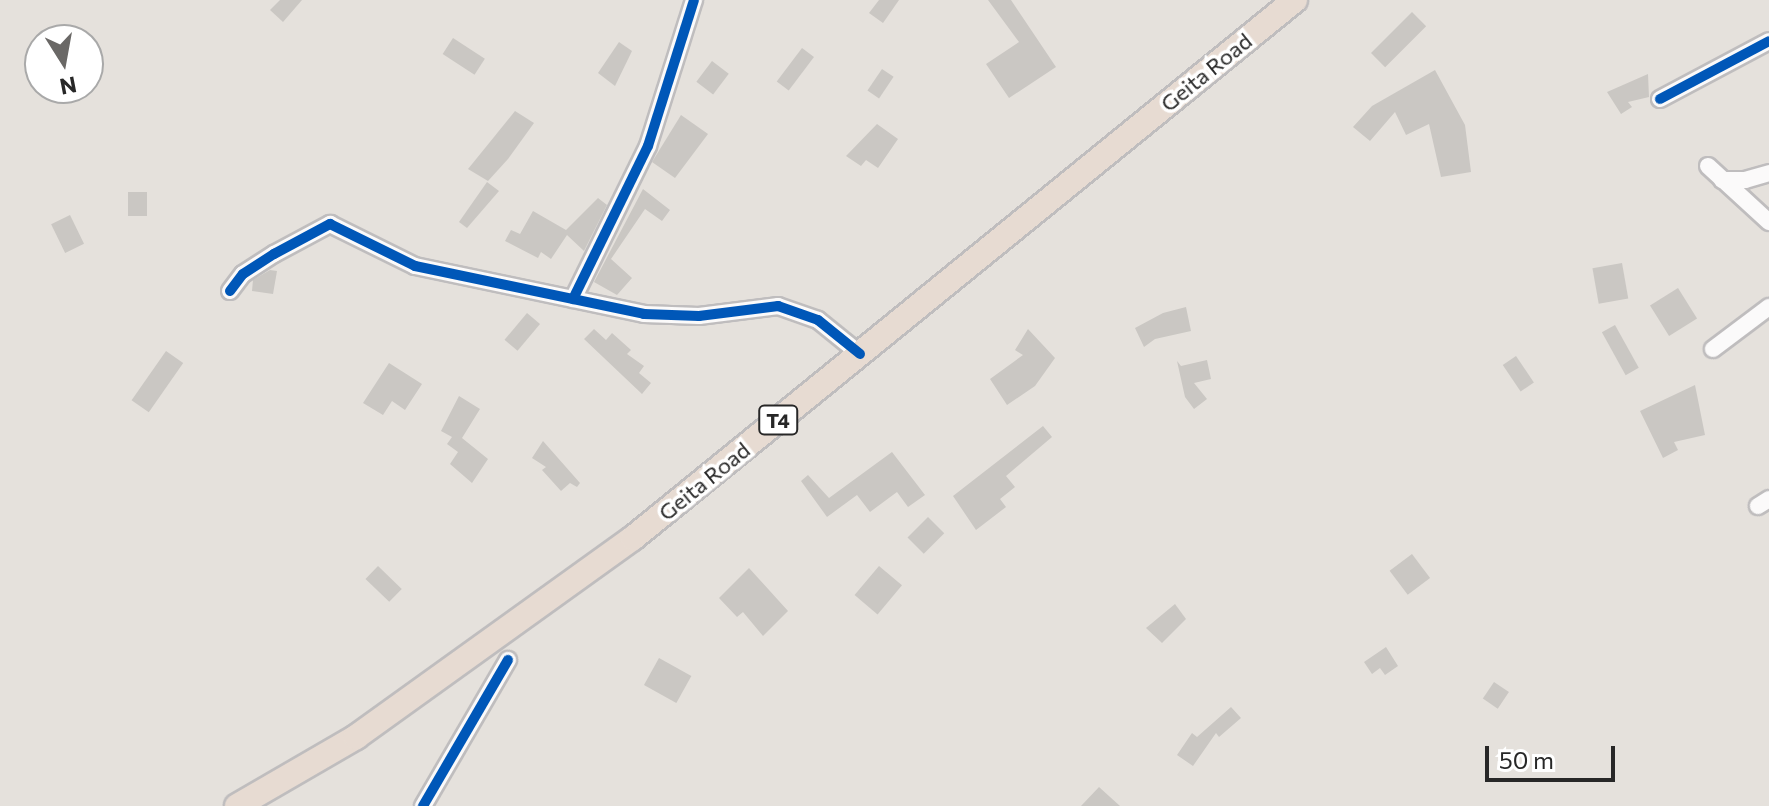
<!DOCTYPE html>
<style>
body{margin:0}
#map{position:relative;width:1769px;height:806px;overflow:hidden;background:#e5e1dc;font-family:Commissioner,sans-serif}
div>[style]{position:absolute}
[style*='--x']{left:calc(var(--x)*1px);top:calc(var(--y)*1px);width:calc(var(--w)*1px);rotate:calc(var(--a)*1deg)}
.building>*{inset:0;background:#cac7c3;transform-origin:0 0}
.roads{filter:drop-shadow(2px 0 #bfbdbe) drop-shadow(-2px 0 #bfbdbe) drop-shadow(0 2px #bfbdbe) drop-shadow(0 -2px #bfbdbe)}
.minor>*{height:16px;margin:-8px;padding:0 8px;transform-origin:8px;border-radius:8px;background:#fbfafa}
.highway>*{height:24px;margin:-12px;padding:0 12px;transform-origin:12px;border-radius:12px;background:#e7dbd2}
.cycleway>*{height:10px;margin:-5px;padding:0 5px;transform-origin:5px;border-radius:5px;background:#0057b8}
span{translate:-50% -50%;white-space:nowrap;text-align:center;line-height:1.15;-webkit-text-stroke:7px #fff;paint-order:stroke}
.shield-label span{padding:2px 6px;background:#fff;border:2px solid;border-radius:6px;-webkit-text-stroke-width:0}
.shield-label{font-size:20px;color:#272727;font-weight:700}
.street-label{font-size:22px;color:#272727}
.north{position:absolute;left:24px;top:24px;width:80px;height:80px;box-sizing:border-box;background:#fff;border:2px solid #a9a9a9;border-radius:50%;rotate:169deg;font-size:22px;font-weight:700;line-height:32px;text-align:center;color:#272727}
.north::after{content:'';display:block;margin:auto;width:28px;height:36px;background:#6a6866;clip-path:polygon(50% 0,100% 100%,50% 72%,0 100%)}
.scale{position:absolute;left:1485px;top:746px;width:130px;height:36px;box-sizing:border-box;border:4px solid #272727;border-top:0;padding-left:10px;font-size:24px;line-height:28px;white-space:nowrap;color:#272727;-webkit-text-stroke:6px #fff;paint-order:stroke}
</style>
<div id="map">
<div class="building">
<i style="clip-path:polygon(280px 0,302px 0,283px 22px,270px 10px)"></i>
<i style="clip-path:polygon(879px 0,899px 0,883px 23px,869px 13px)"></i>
<i style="clip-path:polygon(988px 0,1011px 0,1056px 67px,1009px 98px,986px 64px,1019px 42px)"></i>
<i style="left:1412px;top:12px;width:20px;height:58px;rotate:45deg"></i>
<i style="left:453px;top:38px;width:38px;height:19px;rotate:33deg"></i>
<i style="clip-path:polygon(619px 42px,632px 51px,615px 86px,598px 73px)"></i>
<i style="left:802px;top:48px;width:15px;height:42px;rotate:37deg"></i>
<i style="left:712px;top:61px;width:21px;height:26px;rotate:37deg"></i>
<i style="left:882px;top:69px;width:14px;height:26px;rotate:34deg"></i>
<i style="clip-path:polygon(1435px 70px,1465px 125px,1471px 172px,1441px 177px,1429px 124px,1406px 135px,1395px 112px,1370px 141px,1353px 127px,1372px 106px)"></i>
<i style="clip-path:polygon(1648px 74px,1649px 97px,1628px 102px,1632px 107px,1621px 114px,1607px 92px)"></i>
<i style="clip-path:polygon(515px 111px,534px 123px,508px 159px,488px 181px,468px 169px)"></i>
<i style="clip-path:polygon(681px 115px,708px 134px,675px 178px,652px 162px)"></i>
<i style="clip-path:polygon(877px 124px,898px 139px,878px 168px,866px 160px,861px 166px,846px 156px)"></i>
<i style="clip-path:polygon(487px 182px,499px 191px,467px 228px,459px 222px)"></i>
<i style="clip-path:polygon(643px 189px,670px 210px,662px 221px,645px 209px,611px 259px,632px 278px,617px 295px,594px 282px)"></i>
<i style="left:128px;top:192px;width:19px;height:24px"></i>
<i style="clip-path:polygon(598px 198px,607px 205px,584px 251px,567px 235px,551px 259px,541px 252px,538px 258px,505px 241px,511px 230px,520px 234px,533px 211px,566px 230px)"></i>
<i style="left:70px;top:215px;width:32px;height:21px;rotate:64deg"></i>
<i style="left:1622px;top:263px;width:36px;height:30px;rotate:80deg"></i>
<i style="clip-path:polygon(270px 270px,277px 271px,273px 294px,252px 291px,253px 280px)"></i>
<i style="left:1678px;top:288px;width:36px;height:33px;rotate:58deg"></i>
<i style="clip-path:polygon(1186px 307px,1191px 331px,1155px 339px,1144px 347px,1135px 328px,1163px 313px)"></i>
<i style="left:527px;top:313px;width:17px;height:35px;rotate:40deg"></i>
<i style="left:1615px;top:325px;width:49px;height:15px;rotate:61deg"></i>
<i style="clip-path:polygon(594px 329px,606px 340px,612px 333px,631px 350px,627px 354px,644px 366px,639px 373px,651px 383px,642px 394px,584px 339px)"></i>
<i style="clip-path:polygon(1028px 329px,1055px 358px,1035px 386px,1007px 405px,990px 379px,1023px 355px,1015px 350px)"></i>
<i style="left:166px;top:351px;width:21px;height:60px;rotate:35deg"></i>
<i style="left:1516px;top:356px;width:32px;height:16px;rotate:56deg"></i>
<i style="clip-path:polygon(1207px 360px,1211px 379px,1194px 383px,1207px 399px,1194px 409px,1185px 397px,1177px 361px,1181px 366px)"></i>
<i style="clip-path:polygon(389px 363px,422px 384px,405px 410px,392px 401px,383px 415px,363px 403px)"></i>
<i style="clip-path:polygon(1695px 385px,1705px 435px,1674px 442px,1678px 450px,1663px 458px,1640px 411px)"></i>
<i style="clip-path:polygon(459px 396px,480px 409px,462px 438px,488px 459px,472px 483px,450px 464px,458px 452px,447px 444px,452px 437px,441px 431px)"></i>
<i style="clip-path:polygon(1043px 426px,1052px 437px,1006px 476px,1015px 487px,1000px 499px,1006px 507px,976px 530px,953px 496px)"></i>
<i style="clip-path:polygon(543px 441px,580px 483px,577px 487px,570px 483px,561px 491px,542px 470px,546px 467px,532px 458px)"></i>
<i style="clip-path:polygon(892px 452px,925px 495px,908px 507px,897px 492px,870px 512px,857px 495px,827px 517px,801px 481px,808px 475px,829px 498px)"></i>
<i style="left:928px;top:517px;width:23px;height:29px;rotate:45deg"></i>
<i style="left:1412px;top:554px;width:30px;height:28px;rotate:53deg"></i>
<i style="left:378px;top:566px;width:33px;height:18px;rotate:44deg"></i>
<i style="left:879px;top:566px;width:30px;height:38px;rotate:40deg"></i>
<i style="clip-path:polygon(749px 568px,788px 611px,763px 636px,743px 612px,737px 617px,719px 598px)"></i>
<i style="clip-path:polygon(1175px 604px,1186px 619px,1162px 643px,1146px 628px)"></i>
<i style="clip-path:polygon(1386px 647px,1398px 666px,1385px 675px,1380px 668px,1372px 674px,1364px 662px)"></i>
<i style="left:659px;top:658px;width:37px;height:31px;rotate:29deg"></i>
<i style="left:1494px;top:682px;width:18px;height:20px;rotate:34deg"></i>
<i style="clip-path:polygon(1231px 707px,1241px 718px,1219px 737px,1216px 733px,1193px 766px,1177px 755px,1192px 733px,1197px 737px)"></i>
<i style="clip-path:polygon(1099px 787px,1120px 806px,1081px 806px)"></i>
</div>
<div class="roads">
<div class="minor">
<i style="--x:1660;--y:99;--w:123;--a:-28"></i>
<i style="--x:1708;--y:166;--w:83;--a:42.6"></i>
<i style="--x:1722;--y:180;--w:23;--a:0"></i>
<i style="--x:1745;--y:180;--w:25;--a:-16"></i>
<i style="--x:230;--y:291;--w:21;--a:-53"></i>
<i style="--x:243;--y:274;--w:37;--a:-33"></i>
<i style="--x:274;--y:254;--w:64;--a:-28.2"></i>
<i style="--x:330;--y:224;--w:95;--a:26.3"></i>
<i style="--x:415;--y:266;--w:234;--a:11.8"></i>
<i style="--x:644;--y:314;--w:55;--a:2.1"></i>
<i style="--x:699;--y:316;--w:80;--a:-7.2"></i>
<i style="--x:778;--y:306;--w:42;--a:19.3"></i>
<i style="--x:818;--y:320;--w:54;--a:39"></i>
<i style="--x:573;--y:299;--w:170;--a:-63.9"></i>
<i style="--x:648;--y:146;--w:153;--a:-72.5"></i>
<i style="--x:1713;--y:349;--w:70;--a:-36.9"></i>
<i style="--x:1758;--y:506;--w:13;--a:-32"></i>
<i style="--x:423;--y:806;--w:169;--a:-59.8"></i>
</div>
<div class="highway">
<i style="--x:237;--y:806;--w:138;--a:-30.1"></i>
<i style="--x:356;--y:737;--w:341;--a:-35.7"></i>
<i style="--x:633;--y:538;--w:853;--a:-39.1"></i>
</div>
</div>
<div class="cycleway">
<i style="--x:1660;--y:99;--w:123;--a:-28"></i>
<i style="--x:230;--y:291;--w:21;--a:-53"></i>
<i style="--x:243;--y:274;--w:37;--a:-33"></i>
<i style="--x:274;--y:254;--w:64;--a:-28.2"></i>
<i style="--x:330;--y:224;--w:95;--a:26.3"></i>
<i style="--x:415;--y:266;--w:234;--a:11.8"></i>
<i style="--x:644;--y:314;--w:55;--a:2.1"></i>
<i style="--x:699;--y:316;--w:80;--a:-7.2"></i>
<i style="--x:778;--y:306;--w:42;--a:19.3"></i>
<i style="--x:818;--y:320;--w:54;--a:39"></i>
<i style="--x:573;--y:299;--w:170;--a:-63.9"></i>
<i style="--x:648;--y:146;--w:153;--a:-72.5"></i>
<i style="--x:423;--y:806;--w:169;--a:-59.8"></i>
</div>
<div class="shield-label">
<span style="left:778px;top:420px">T4</span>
</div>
<div class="street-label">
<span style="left:1206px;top:72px;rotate:-39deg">Geita Road</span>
<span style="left:704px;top:481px;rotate:-39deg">Geita Road</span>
</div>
<div class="north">N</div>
<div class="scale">50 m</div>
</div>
